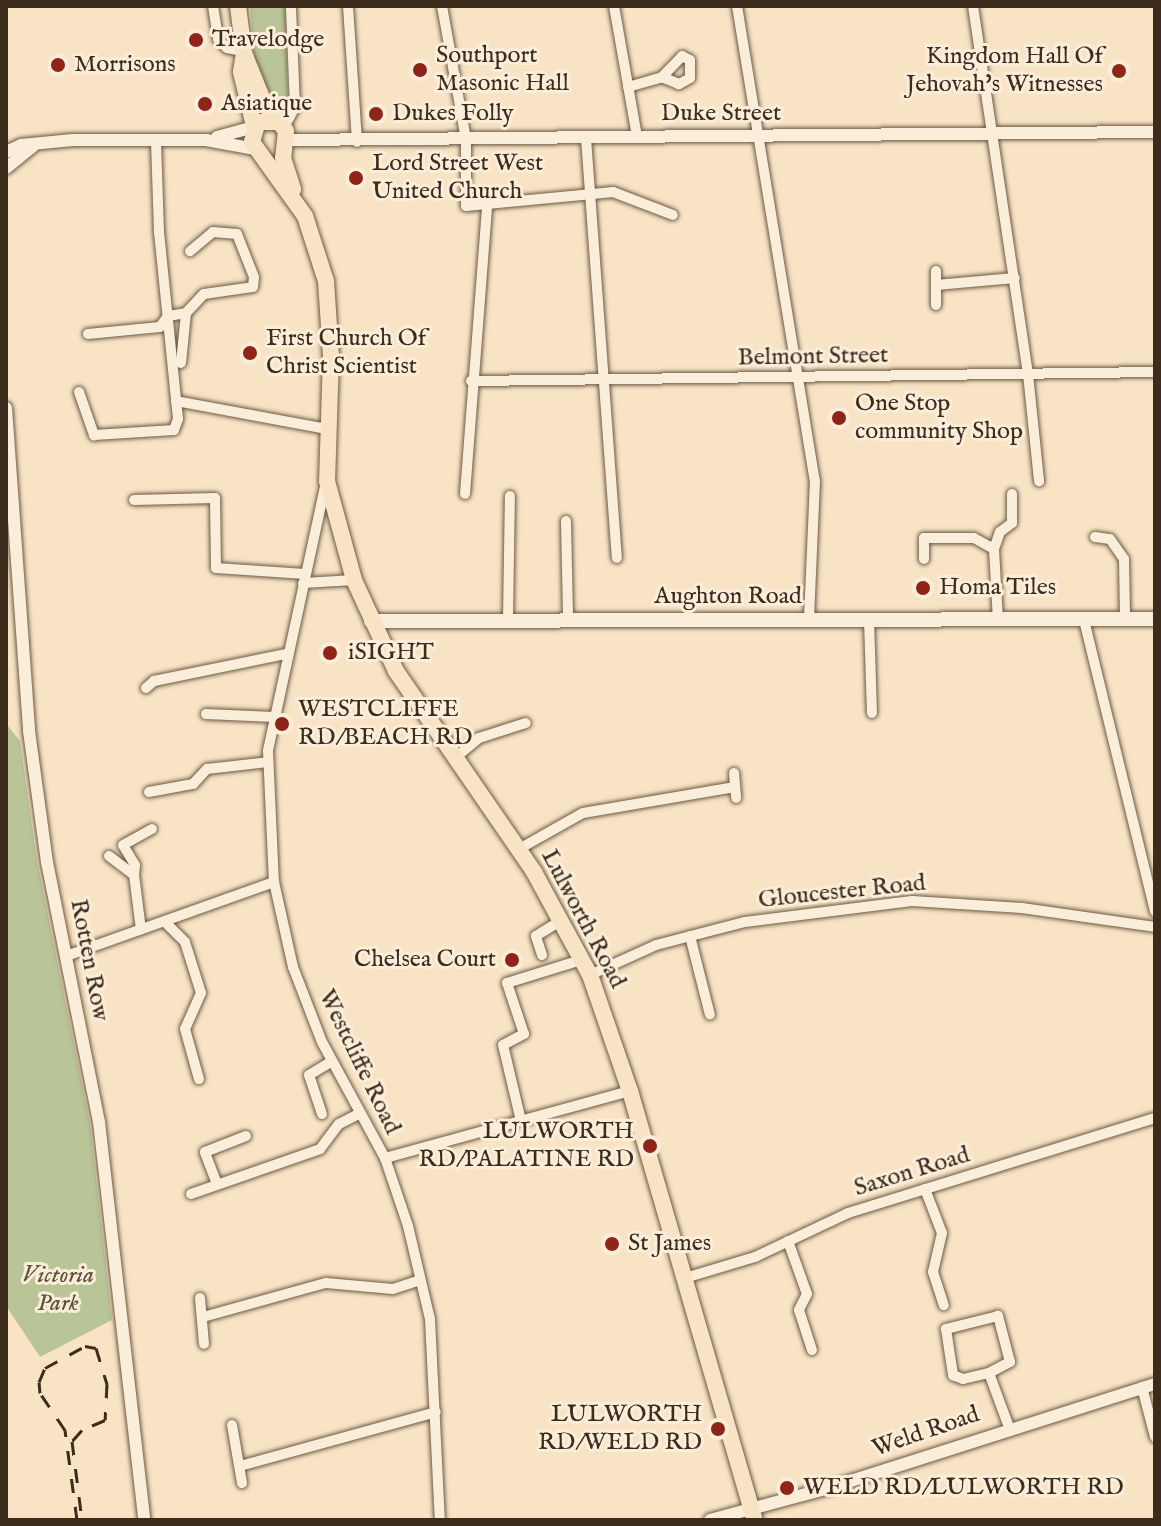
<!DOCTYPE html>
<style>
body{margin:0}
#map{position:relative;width:1161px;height:1526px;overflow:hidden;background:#f8e4c4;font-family:"IM FELL English",serif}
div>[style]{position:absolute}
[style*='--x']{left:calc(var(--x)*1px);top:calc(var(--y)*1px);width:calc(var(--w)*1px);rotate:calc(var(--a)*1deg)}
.green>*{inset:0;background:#b9c597}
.roads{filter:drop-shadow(0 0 2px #6c5945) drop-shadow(0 0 2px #6c5945)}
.minor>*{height:10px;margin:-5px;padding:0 5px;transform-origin:5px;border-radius:5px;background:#faedd9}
.tertiary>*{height:12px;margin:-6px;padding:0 6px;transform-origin:6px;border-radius:6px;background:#faedd9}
.secondary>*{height:14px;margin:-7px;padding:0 7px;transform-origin:7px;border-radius:7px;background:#faedd9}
.trunk>*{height:16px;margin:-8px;padding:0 8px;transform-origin:8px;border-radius:8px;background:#f8e4c4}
.rail>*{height:3px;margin-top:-1.5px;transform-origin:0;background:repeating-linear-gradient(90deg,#3d2b1b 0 14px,transparent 0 28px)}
.dots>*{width:22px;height:22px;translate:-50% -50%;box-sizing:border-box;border:4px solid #faedd9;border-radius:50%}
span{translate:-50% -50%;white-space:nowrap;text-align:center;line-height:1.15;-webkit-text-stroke:6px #faedd9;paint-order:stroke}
.poi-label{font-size:24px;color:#3d2b1b}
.left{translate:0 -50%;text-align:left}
.right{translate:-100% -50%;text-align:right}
.street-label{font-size:24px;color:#3d2b1b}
.park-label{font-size:24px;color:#5c523a;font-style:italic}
.frame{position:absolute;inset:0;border:8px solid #3d2b1b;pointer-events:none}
</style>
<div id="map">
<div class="green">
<div style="clip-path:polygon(250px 6px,285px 6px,288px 99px,281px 115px,255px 64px)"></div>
<div style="clip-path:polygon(6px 707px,8px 726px,20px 741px,37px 861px,90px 1124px,112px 1320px,40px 1357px,6px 1306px)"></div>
</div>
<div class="roads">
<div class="minor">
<div style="--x:213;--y:6;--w:33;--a:81"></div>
<div style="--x:218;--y:39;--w:13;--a:45"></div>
<div style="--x:227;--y:48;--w:17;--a:10"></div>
<div style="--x:348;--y:6;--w:136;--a:86.2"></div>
<div style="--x:442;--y:6;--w:135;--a:79.8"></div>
<div style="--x:466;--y:139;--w:67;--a:90"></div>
<div style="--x:466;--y:206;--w:148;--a:-5.4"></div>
<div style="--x:613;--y:192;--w:64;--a:21"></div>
<div style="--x:614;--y:6;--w:132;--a:80"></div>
<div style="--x:737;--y:6;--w:481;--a:80.7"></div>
<div style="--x:815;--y:481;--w:138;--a:92.5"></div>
<div style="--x:973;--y:6;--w:372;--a:81.5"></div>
<div style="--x:1028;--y:374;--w:108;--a:84.1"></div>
<div style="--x:628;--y:87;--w:35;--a:-16"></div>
<div style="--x:662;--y:77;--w:29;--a:-46"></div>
<div style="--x:682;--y:56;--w:9;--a:27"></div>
<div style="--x:690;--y:60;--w:18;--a:90"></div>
<div style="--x:690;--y:78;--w:13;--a:151"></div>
<div style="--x:679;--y:84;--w:18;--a:-158"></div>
<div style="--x:284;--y:127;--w:23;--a:-61"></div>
<div style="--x:295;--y:107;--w:101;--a:-92.3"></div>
<div style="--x:586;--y:138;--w:421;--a:85.8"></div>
<div style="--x:936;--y:271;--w:34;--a:90"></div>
<div style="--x:936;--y:285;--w:79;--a:-5.1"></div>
<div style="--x:88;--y:334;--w:72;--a:-5.6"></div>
<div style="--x:160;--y:327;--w:14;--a:-54"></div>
<div style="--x:168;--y:316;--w:18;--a:-9"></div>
<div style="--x:186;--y:313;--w:26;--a:-47"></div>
<div style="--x:204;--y:294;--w:49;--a:-8.1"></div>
<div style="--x:253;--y:287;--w:10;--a:-84"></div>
<div style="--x:254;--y:277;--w:46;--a:-111.6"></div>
<div style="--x:237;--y:234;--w:24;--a:-175"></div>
<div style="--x:213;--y:232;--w:30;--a:140"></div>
<div style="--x:181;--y:363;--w:50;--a:-84.3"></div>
<div style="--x:471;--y:381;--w:684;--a:-0.75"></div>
<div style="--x:79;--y:392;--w:46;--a:70.8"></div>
<div style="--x:94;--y:435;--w:80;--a:-3.6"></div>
<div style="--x:174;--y:430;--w:12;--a:-70"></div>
<div style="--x:178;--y:419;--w:188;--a:-95.8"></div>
<div style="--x:159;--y:232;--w:91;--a:-91.9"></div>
<div style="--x:176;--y:401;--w:154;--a:10.5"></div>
<div style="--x:326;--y:482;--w:275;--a:102.2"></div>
<div style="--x:268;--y:751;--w:131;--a:87.4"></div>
<div style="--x:274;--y:882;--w:87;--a:77.4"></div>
<div style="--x:293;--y:967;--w:80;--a:68.9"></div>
<div style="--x:322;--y:1042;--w:132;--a:61.5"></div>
<div style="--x:385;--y:1158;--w:72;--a:71.3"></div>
<div style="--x:408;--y:1226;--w:96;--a:76.7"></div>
<div style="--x:430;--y:1319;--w:201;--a:87.2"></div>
<div style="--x:465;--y:494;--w:288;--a:-85.6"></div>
<div style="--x:134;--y:500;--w:81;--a:-1.4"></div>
<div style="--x:215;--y:498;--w:70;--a:89.2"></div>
<div style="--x:216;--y:568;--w:89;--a:3.9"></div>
<div style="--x:566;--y:521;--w:97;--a:88.8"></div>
<div style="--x:1095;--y:537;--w:15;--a:8"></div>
<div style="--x:1110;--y:539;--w:24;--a:55"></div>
<div style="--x:1124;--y:559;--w:59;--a:89"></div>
<div style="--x:994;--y:549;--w:18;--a:-71"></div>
<div style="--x:1000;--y:532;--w:15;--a:-37"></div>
<div style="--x:1012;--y:523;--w:29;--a:-90"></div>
<div style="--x:924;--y:559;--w:21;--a:-90"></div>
<div style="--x:924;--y:538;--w:50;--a:0"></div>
<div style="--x:974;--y:538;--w:23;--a:29"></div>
<div style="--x:994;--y:549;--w:72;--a:86.8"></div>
<div style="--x:303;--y:583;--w:51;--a:-3.4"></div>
<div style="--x:508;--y:618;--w:122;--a:-89.1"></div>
<div style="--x:869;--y:619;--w:94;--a:88.2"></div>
<div style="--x:1084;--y:620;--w:300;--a:76.3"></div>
<div style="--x:146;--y:688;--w:11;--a:-41"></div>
<div style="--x:154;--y:681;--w:135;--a:-11.6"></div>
<div style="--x:206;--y:714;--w:68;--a:2.5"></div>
<div style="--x:455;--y:758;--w:31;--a:-40"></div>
<div style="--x:479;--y:738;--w:49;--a:-17.7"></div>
<div style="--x:734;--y:773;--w:25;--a:85"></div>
<div style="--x:149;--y:792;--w:45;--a:-10.3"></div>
<div style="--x:193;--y:784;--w:21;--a:-47"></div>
<div style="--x:207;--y:769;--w:61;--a:-6.5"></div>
<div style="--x:519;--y:849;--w:73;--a:-29.4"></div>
<div style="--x:583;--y:813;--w:154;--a:-9.7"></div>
<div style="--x:109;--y:856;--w:31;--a:37"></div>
<div style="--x:134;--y:875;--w:55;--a:82.7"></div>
<div style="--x:134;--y:875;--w:10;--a:-84"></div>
<div style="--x:135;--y:865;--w:23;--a:-121"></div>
<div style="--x:123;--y:845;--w:33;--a:-29"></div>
<div style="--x:165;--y:922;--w:28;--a:45"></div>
<div style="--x:185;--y:942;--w:53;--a:72.6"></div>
<div style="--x:201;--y:993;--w:39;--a:114"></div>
<div style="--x:185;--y:1029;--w:52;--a:74.4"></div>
<div style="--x:690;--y:936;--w:81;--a:75.8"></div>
<div style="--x:542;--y:955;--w:20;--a:-108"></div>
<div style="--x:536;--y:936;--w:28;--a:-32"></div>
<div style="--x:66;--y:956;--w:221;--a:-19.6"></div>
<div style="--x:590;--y:975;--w:72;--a:-24.4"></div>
<div style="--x:656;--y:945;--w:92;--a:-14.5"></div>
<div style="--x:745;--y:922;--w:168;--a:-7.2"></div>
<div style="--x:912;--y:901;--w:110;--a:3.6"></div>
<div style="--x:1022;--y:908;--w:134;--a:8.1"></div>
<div style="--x:322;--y:1114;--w:41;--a:-108.4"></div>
<div style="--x:309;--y:1075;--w:27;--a:-31"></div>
<div style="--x:521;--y:1121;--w:78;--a:-103.3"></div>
<div style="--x:503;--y:1045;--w:24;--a:-28"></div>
<div style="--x:524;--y:1034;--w:54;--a:-108.4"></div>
<div style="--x:507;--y:983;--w:77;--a:-17.3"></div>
<div style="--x:385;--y:1158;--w:254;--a:-15.3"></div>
<div style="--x:217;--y:1184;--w:34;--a:-111"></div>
<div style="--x:205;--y:1152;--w:44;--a:-21.3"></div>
<div style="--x:925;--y:1189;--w:47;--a:68.9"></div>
<div style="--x:942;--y:1233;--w:40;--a:103"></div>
<div style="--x:933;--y:1272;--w:35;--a:72"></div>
<div style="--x:191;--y:1194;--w:137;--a:-19.2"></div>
<div style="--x:320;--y:1149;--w:31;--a:-53"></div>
<div style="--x:339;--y:1124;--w:22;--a:-27"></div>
<div style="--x:788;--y:1241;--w:56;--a:70.3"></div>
<div style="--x:807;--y:1294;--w:18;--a:117"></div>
<div style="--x:799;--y:1310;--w:42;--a:72"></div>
<div style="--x:685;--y:1278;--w:73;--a:-16.7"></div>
<div style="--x:755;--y:1257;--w:103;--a:-25.3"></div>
<div style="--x:848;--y:1213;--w:321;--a:-17.2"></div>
<div style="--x:200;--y:1298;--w:46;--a:85"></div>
<div style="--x:203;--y:1317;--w:128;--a:-15.5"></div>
<div style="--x:326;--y:1283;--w:67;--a:5.1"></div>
<div style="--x:393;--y:1289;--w:28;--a:-18"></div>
<div style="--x:989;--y:1373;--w:24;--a:-28"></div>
<div style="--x:1010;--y:1362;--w:48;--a:-104.6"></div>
<div style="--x:998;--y:1316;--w:54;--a:166"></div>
<div style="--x:946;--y:1329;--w:47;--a:81.3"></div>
<div style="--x:953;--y:1375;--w:11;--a:22"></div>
<div style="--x:963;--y:1379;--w:27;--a:-13"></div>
<div style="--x:989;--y:1373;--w:58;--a:69.7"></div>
<div style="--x:1142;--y:1387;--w:52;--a:75.4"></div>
<div style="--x:232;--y:1425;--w:59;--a:80.2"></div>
<div style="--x:240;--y:1466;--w:203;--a:-15.4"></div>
</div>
<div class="tertiary">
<div style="--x:217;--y:137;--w:38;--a:-15"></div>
<div style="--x:287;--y:140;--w:868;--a:-0.53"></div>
<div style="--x:6;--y:152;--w:17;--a:-25"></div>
<div style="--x:21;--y:145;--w:52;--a:-5.5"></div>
<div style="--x:73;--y:140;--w:133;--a:0"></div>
<div style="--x:206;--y:140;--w:50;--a:10.4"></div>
<div style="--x:6;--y:168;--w:35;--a:-39"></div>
<div style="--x:6;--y:408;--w:324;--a:85.9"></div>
<div style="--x:29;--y:731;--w:132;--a:82.2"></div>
<div style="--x:47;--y:862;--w:265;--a:78.7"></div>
<div style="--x:99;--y:1122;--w:401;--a:83.5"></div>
<div style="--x:710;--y:1520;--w:126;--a:-15.1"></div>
<div style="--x:832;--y:1487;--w:339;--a:-17.7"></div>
</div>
<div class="secondary">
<div style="--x:371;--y:621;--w:784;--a:-0.15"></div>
</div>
<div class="trunk">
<div style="--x:238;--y:6;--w:47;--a:82.7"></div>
<div style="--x:244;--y:53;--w:19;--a:99"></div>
<div style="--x:241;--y:72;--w:56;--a:76.5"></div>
<div style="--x:244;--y:53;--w:56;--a:68"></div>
<div style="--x:265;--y:105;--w:33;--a:51"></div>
<div style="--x:286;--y:131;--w:27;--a:96"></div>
<div style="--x:283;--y:158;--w:33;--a:72"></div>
<div style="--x:279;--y:122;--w:21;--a:180"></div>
<div style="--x:258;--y:122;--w:21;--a:107"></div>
<div style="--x:252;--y:142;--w:91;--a:54.4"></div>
<div style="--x:305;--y:216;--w:68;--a:72.1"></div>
<div style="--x:326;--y:281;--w:75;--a:86.2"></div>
<div style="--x:331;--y:356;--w:125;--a:91.8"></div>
<div style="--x:327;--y:481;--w:103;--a:74.7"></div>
<div style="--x:354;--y:580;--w:100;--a:65.2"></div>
<div style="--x:396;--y:671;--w:244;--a:55.5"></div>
<div style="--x:534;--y:872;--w:117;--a:61.5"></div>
<div style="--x:590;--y:975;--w:123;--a:71"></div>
<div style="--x:630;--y:1091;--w:447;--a:73.8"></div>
</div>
</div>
<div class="rail">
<div style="--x:77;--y:1520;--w:91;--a:-97.6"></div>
<div style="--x:65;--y:1430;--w:45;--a:-124"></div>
<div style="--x:40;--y:1393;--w:11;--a:-95"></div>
<div style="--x:39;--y:1382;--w:15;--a:-67"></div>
<div style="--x:45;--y:1368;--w:46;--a:-28.8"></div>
<div style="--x:85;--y:1346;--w:11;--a:10"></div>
<div style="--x:96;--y:1348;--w:38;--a:73"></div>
<div style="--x:107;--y:1384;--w:36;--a:93"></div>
<div style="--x:105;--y:1420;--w:25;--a:157"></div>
<div style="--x:82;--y:1430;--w:15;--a:132"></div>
<div style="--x:72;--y:1441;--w:80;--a:82.8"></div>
</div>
<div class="dots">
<div style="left:196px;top:40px;background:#8f2418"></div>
<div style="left:58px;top:65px;background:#8f2418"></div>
<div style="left:420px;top:70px;background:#8f2418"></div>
<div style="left:1119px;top:71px;background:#8f2418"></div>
<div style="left:205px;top:104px;background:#8f2418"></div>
<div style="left:376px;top:114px;background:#8f2418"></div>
<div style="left:356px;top:178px;background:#8f2418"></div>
<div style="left:250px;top:353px;background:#8f2418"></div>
<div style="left:839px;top:418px;background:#8f2418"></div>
<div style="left:923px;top:588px;background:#8f2418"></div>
<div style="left:330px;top:653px;background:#8f2418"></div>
<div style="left:282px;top:724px;background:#8f2418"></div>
<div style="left:512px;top:960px;background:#8f2418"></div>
<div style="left:650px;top:1146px;background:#8f2418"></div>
<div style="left:612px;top:1244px;background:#8f2418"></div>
<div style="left:718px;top:1429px;background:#8f2418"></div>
<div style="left:787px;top:1488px;background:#8f2418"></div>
</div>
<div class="poi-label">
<span class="left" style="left:212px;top:40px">Travelodge</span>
<span class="left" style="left:436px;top:70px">Southport<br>Masonic Hall</span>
<span class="right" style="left:1103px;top:71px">Kingdom Hall Of<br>Jehovah's Witnesses</span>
<span class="left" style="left:74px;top:65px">Morrisons</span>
<span class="left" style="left:221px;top:104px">Asiatique</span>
<span class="left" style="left:392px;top:114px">Dukes Folly</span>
<span class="left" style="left:372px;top:178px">Lord Street West<br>United Church</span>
<span class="left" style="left:266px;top:353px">First Church Of<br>Christ Scientist</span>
<span class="left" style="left:855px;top:418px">One Stop<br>community Shop</span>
<span class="left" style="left:939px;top:588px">Homa Tiles</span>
<span class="left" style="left:348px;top:653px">iSIGHT</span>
<span class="left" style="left:298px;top:724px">WESTCLIFFE<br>RD/BEACH RD</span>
<span class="right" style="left:496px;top:960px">Chelsea Court</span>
<span class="right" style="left:634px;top:1146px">LULWORTH<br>RD/PALATINE RD</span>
<span class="left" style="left:628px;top:1244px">St James</span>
<span class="right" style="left:702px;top:1429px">LULWORTH<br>RD/WELD RD</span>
<span class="left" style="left:803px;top:1488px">WELD RD/LULWORTH RD</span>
</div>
<div class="street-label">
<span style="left:721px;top:114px">Duke Street</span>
<span style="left:813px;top:357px;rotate:-1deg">Belmont Street</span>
<span style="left:728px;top:597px">Aughton Road</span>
<span style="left:842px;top:892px;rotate:-6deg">Gloucester Road</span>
<span style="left:583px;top:919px;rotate:62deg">Lulworth Road</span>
<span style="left:89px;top:960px;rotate:79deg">Rotten Row</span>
<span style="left:359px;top:1062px;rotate:64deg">Westcliffe Road</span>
<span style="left:912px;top:1172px;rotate:-17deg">Saxon Road</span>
<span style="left:926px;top:1432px;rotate:-19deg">Weld Road</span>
</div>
<div class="park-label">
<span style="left:58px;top:1290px">Victoria<br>Park</span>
</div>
<div class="frame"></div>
</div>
